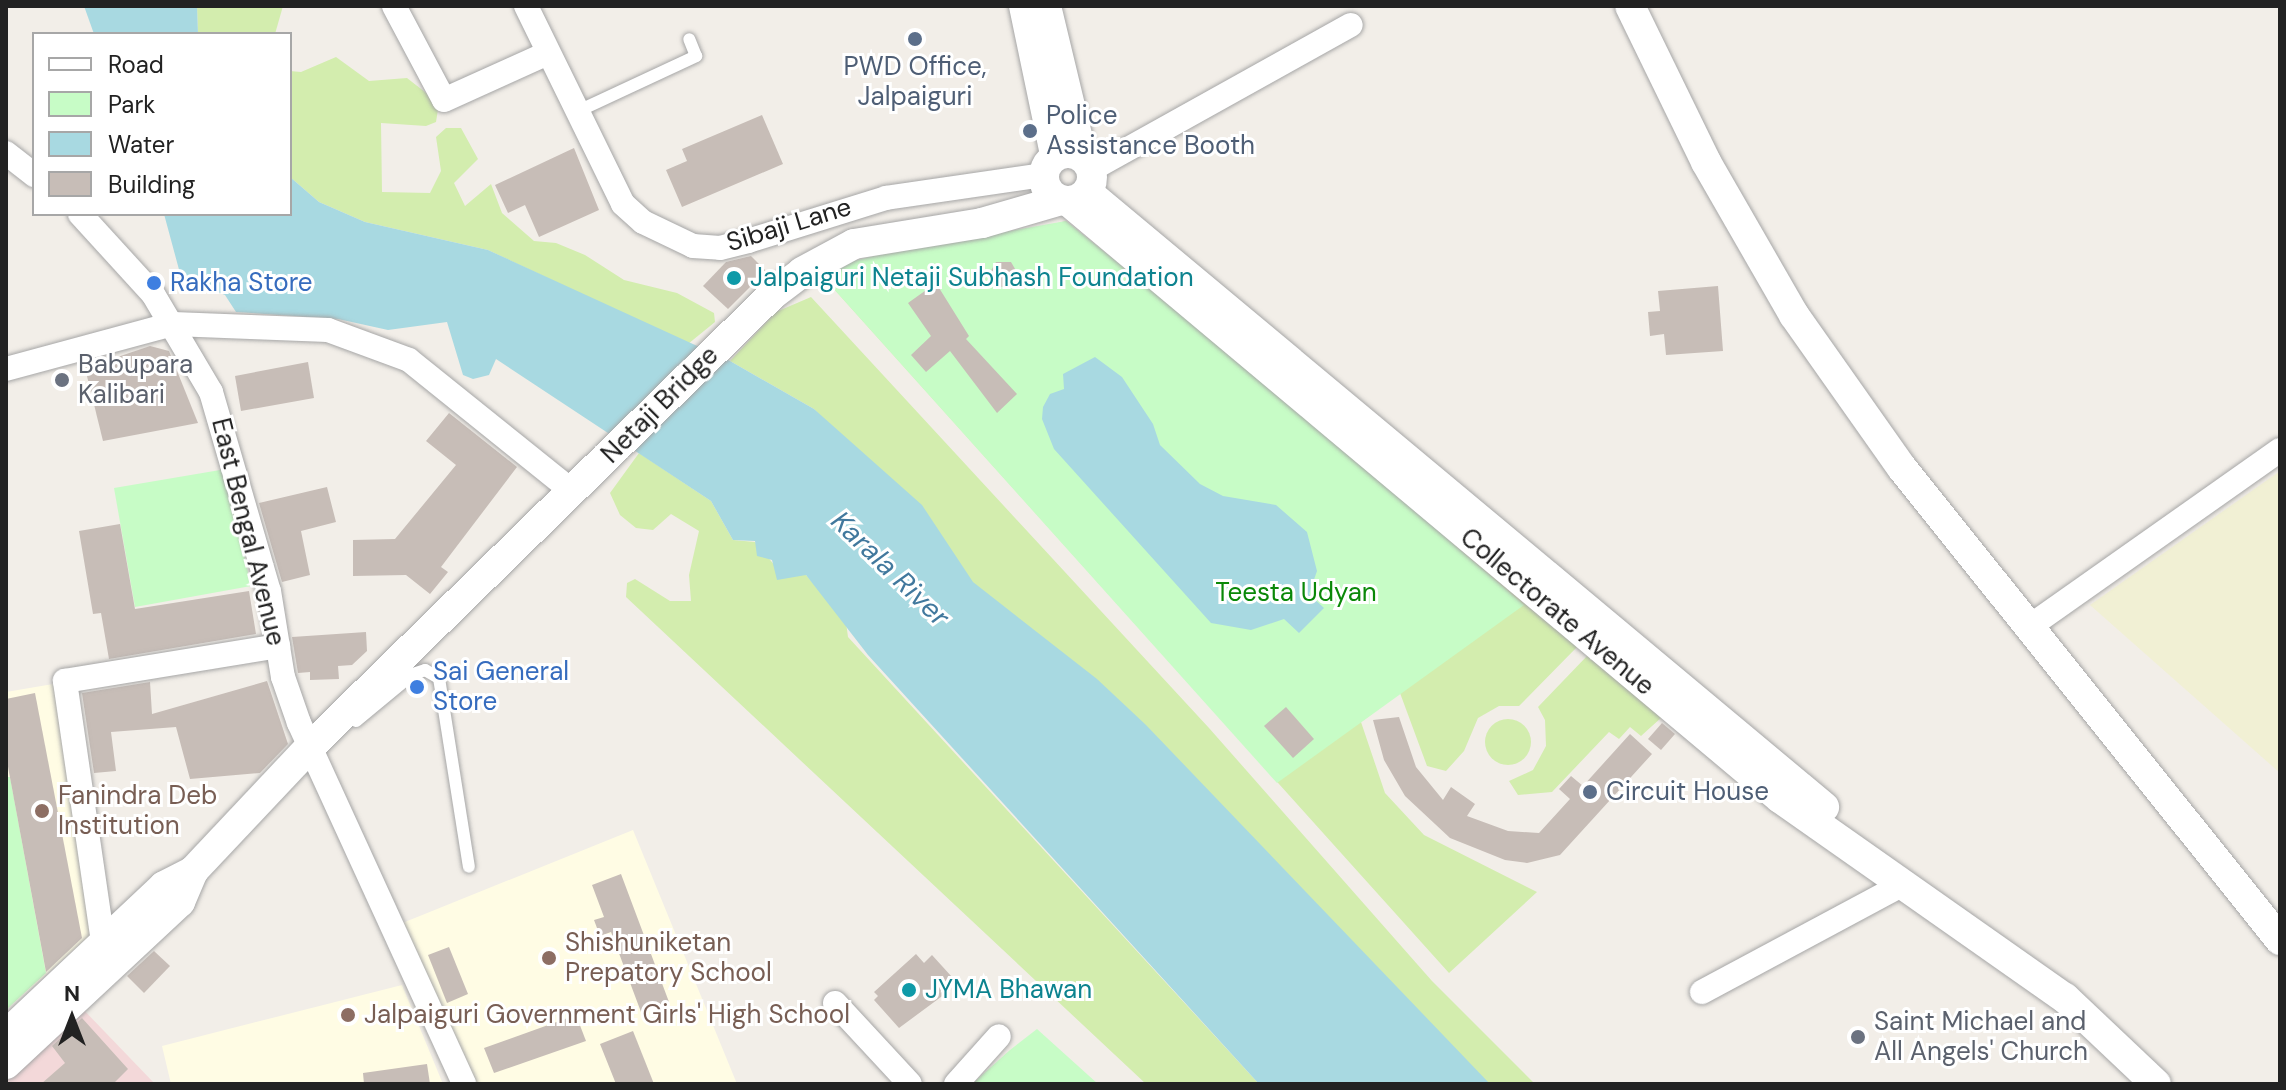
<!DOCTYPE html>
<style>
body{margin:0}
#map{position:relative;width:2286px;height:1090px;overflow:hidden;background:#f2eee8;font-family:"DM Sans",sans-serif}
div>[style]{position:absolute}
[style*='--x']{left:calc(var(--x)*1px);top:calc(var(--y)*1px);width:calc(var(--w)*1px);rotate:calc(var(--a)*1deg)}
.commercial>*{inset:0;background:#f3d8d9}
.education>*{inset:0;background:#fffce4}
.farmland>*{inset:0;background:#f1f0d4}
.grass>*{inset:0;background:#d3edae}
.round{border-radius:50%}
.park>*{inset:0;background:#c7fcc6}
.water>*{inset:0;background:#a8d9e1}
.building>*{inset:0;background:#c7bdb7}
.roads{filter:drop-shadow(0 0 2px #a6a6a6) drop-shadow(0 0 2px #a6a6a6)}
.service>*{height:12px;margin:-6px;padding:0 6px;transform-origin:6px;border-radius:6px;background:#fff}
.minor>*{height:24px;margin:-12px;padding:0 12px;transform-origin:12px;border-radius:12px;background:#fff}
.tertiary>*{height:30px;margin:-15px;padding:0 15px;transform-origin:15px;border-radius:15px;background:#fff}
.tertiary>.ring{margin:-15px;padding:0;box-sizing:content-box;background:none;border:30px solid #fff;border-radius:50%}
.dots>*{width:22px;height:22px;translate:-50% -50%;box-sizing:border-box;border:4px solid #fff;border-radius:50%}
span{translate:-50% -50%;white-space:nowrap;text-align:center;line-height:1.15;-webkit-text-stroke:6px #fff;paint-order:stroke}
.service-label{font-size:26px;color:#4e5e75}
.left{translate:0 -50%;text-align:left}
.street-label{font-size:26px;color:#222}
.culture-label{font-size:26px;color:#0d838f}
.shop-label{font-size:26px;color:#366cbe}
.worship-label{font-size:26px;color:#5b616d}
.park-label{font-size:26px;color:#0a8808}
.education-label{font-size:26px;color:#785e54}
.water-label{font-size:28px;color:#41789d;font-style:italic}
.frame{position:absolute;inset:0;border:8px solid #222;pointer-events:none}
.legend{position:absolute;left:32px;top:32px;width:260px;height:184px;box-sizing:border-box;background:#fff;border:2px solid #a7a7a7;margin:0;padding:10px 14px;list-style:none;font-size:24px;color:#222}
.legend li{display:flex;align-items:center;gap:16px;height:40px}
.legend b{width:40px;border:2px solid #a7a7a7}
.north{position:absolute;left:32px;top:978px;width:80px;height:80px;-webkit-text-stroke:6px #fff;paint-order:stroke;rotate:0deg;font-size:22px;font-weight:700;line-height:32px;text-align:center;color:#222}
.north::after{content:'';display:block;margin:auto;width:28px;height:36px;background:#222;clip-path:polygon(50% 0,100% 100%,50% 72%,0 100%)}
</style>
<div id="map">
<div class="commercial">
<div style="clip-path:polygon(79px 1005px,155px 1084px,6px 1084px,6px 1078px)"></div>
</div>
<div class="education">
<div style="clip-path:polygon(59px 683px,95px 931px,6px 1010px,6px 692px)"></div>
<div style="clip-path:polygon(633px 830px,737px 1084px,469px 1084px,400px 924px)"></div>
<div style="clip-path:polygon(402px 985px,443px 1084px,171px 1084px,162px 1046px)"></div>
</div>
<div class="farmland">
<div style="clip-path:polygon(2280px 471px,2280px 773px,2090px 605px)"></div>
</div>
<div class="grass">
<div style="clip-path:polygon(197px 6px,283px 6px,275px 34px,198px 34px)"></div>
<div style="clip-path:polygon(336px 57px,369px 81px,407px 78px,439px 103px,436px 122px,426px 126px,381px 123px,382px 192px,430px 193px,441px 171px,436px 137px,446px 128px,461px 128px,478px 159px,454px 183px,465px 206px,491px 184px,502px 213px,534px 241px,556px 243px,585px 255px,624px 280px,677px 293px,714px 313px,715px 322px,688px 344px,488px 250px,365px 222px,319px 202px,290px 177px,290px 71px,301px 72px)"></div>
<div style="clip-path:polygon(1066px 221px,1577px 647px,1519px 706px,1499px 706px,1478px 718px,1464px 751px,1446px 771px,1427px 766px,1400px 693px,1361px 722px,1385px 793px,1424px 835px,1537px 892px,1449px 973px,824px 278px)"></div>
<div style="clip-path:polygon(811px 297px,1209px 728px,1432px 981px,1535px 1084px,1457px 1084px,1032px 649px,814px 409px,730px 361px,776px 312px)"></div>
<div style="clip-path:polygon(639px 453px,711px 501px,733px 540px,755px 542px,776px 567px,806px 575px,846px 622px,848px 637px,1259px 1084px,1146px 1084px,626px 597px,627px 583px,635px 579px,670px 601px,691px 601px,689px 575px,699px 531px,671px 514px,653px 530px,636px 528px,620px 515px,610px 493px)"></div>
<div style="clip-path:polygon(1587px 656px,1662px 717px,1641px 736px,1630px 727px,1619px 739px,1609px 732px,1552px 792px,1518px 795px,1509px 781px,1533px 770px,1546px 746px,1545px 720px,1538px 707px)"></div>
<div class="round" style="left:1485px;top:719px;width:46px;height:46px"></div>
</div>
<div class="park">
<div style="clip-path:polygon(1066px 221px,1248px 367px,1524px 605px,1277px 783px,824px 278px,854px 261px,885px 253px)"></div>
<div style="clip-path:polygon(226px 469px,251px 586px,135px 607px,114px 488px)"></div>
<div style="clip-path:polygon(6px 777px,10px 777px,46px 973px,6px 1010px)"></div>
<div style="clip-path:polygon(1037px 1029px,1098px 1084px,972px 1084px,1010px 1050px)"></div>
</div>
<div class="water">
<div style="clip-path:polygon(84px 6px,197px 6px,198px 34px,94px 34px)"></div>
<div style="clip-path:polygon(290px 177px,319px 202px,365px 222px,488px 250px,730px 361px,814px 409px,922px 505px,973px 582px,1097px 679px,1146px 725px,1490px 1084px,1259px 1084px,868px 655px,806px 575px,777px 580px,772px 560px,757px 556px,755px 541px,733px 540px,711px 501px,496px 359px,489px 375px,473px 379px,463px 375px,447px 322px,388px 330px,338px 319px,236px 312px,225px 295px,181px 277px,164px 214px,290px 214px)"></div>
<div style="clip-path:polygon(1095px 357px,1122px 377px,1153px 424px,1160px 445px,1200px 484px,1223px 496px,1276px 505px,1307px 532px,1317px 571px,1309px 594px,1324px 608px,1299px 633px,1284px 619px,1251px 630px,1211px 623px,1054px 449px,1042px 419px,1043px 407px,1050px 394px,1064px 389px,1063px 374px)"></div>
</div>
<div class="building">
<div style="clip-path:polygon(762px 115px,783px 164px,682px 207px,666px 170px,687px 161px,682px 149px)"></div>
<div style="clip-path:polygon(574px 148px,599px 210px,539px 237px,525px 205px,508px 213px,495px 185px)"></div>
<div style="clip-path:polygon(751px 256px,766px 271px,728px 309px,703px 286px,726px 262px)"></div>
<div style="clip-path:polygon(996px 262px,1011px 262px,1018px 274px,1011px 287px,996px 287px,989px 274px)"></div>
<div style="clip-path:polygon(936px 283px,969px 336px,966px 339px,1017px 394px,997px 413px,950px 351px,926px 372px,911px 355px,931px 336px,908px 303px)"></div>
<div style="clip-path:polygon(1718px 286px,1723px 351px,1666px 355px,1664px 334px,1650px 336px,1648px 312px,1660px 311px,1658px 291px)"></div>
<div style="clip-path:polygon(150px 346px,169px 351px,198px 423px,103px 441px,85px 368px)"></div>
<div style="clip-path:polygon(308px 362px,314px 398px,241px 411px,235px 376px)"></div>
<div style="clip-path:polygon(449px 413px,517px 467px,441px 567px,448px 572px,430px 594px,406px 575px,353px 576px,353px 540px,395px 539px,456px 465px,426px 441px)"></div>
<div style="clip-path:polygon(327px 487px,336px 522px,301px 531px,310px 575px,282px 582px,259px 503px)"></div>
<div style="clip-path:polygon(120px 524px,135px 609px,249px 591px,256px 634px,109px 659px,101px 613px,93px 614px,79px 531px)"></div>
<div style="clip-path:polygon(366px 632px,367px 651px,352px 665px,338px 666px,339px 679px,310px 680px,310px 672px,298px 673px,292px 637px)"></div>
<div style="clip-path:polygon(267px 681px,288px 744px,260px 773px,190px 779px,176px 727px,111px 732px,116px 771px,94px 773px,82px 693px,150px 682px,152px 714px)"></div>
<div style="clip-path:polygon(35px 693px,82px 938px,46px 972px,6px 756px,6px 699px)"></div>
<div style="clip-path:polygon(1286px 707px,1314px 739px,1293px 758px,1264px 726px)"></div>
<div style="clip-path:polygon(1399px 717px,1416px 767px,1443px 800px,1451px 787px,1475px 804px,1467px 816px,1508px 831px,1539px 833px,1570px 799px,1559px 789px,1571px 776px,1583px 786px,1630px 734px,1652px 754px,1560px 855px,1527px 863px,1505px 860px,1450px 838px,1405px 796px,1384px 760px,1373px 720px)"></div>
<div style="clip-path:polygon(1662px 723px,1675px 734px,1661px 750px,1648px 739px)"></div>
<div style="clip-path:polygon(621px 874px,669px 1002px,641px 1012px,611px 932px,600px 936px,594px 920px,604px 917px,592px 885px)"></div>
<div style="clip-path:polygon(449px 947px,468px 994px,447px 1003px,428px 955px)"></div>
<div style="clip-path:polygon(154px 951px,170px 966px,144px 993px,127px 976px)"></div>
<div style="clip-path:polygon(916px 954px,924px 963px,932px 955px,952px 977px,940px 988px,945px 994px,899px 1028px,874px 1000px,878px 996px,874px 992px)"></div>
<div style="clip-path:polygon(576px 1015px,586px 1041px,494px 1073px,484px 1048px)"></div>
<div style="clip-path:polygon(82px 1018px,128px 1069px,113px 1084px,41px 1084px,65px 1063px,52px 1046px)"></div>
<div style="clip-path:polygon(633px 1031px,654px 1084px,616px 1084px,600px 1044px)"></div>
<div style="clip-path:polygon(427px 1064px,430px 1084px,364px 1084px,363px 1073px)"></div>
</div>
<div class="roads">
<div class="service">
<div style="--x:574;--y:113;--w:135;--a:-25"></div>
<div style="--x:696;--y:56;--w:18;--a:-112"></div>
<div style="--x:356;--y:721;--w:74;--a:-39.5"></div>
<div style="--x:413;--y:674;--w:13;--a:-18"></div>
<div style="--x:425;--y:670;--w:16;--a:30"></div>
<div style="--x:439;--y:678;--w:191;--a:81"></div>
</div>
<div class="minor">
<div style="--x:394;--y:6;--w:106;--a:62"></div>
<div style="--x:444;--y:100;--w:112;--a:-24.3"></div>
<div style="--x:526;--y:6;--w:220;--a:63.9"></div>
<div style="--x:623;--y:204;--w:27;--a:42"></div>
<div style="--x:643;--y:222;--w:55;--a:25.6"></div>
<div style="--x:693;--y:246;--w:27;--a:4"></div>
<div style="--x:720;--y:248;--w:29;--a:-14"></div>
<div style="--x:748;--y:241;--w:145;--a:-17.3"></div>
<div style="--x:886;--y:198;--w:160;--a:-8.3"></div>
<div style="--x:6;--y:153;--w:36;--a:38"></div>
<div style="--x:1092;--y:169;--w:296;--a:-29.1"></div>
<div style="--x:80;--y:214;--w:108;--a:47.6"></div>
<div style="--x:153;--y:294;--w:114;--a:59.4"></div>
<div style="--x:211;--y:392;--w:207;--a:73.8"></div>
<div style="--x:269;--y:591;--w:87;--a:80.8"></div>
<div style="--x:283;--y:677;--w:49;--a:70.8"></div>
<div style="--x:299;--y:723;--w:397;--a:65.4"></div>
<div style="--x:6;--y:369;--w:173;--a:-15.1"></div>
<div style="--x:173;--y:324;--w:155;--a:2.2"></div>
<div style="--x:328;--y:330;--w:86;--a:20.3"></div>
<div style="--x:409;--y:360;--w:196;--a:38.8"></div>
<div style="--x:2029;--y:627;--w:307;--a:-35.2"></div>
<div style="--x:103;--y:942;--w:264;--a:-98.3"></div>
<div style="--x:65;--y:681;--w:216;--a:-9.3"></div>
<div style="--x:1702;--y:992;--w:225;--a:-28.2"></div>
<div style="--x:835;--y:1003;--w:110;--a:47.2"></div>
<div style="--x:956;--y:1084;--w:64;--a:-48.1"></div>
</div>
<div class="tertiary">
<div style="--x:1024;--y:6;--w:152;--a:78.2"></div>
<div style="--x:1046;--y:6;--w:154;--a:76.5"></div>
<div style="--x:1630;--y:6;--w:174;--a:64"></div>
<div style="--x:1706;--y:162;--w:177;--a:60.1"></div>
<div style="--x:1794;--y:315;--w:187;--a:54.8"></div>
<div style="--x:1902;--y:468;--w:605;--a:51.31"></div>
<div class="ring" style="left:1044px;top:153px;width:18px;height:18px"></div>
<div style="--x:1087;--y:192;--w:960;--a:39.84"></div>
<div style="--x:1068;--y:201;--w:929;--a:39.98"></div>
<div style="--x:1780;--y:798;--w:348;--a:35.1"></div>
<div style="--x:2065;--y:998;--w:125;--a:43.4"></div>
<div style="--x:6;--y:1035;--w:217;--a:-43.3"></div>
<div style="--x:164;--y:886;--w:33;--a:-27"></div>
<div style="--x:6;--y:1064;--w:238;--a:-43"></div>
<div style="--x:180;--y:902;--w:34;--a:-67"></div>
<div style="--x:193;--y:871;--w:170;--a:-46.7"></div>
<div style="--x:310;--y:747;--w:646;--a:-44.37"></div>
<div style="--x:772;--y:295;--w:38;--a:-37"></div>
<div style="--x:802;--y:272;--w:59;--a:-28.3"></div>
<div style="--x:854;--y:244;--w:130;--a:-9.3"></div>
<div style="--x:982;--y:223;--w:82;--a:-16.2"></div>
</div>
</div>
<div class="dots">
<div style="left:915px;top:39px;background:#5c6f8a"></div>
<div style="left:1030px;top:131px;background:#5c6f8a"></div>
<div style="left:734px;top:278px;background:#0f9aa8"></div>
<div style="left:154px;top:283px;background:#3f7fe0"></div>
<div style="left:62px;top:380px;background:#6b7280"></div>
<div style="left:417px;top:687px;background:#3f7fe0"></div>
<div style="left:1590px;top:792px;background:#5c6f8a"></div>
<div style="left:42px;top:811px;background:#8d6e63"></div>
<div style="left:549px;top:958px;background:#8d6e63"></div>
<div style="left:909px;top:990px;background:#0f9aa8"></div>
<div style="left:348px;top:1015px;background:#8d6e63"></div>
<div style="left:1858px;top:1037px;background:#6b7280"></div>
</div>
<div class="service-label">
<span style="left:915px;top:82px">PWD Office,<br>Jalpaiguri</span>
<span class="left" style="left:1046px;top:131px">Police<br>Assistance Booth</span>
<span class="left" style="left:1606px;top:792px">Circuit House</span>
</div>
<div class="street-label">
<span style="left:789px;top:225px;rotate:-17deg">Sibaji Lane</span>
<span style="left:660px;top:405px;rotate:-45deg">Netaji Bridge</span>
<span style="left:248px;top:532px;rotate:76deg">East Bengal Avenue</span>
<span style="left:1557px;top:612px;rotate:40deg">Collectorate Avenue</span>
</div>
<div class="culture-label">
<span class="left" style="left:750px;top:278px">Jalpaiguri Netaji Subhash Foundation</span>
<span class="left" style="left:925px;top:990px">JYMA Bhawan</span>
</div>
<div class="shop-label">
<span class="left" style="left:170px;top:283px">Rakha Store</span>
<span class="left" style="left:433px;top:687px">Sai General<br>Store</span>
</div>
<div class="worship-label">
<span class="left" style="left:78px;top:380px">Babupara<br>Kalibari</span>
<span class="left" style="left:1874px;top:1037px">Saint Michael and<br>All Angels' Church</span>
</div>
<div class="park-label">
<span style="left:1296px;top:593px">Teesta Udyan</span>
</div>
<div class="education-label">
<span class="left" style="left:58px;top:811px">Fanindra Deb<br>Institution</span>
<span class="left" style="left:565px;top:958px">Shishuniketan<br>Prepatory School</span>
<span class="left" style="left:364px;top:1015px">Jalpaiguri Government Girls' High School</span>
</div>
<div class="water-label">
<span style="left:890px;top:569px;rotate:44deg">Karala River</span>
</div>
<div class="frame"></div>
<ul class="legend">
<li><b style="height:10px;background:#fff"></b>Road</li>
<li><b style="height:22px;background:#c7fcc6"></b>Park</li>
<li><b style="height:22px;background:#a8d9e1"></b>Water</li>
<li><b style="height:22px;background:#c7bdb7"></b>Building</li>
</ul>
<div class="north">N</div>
</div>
